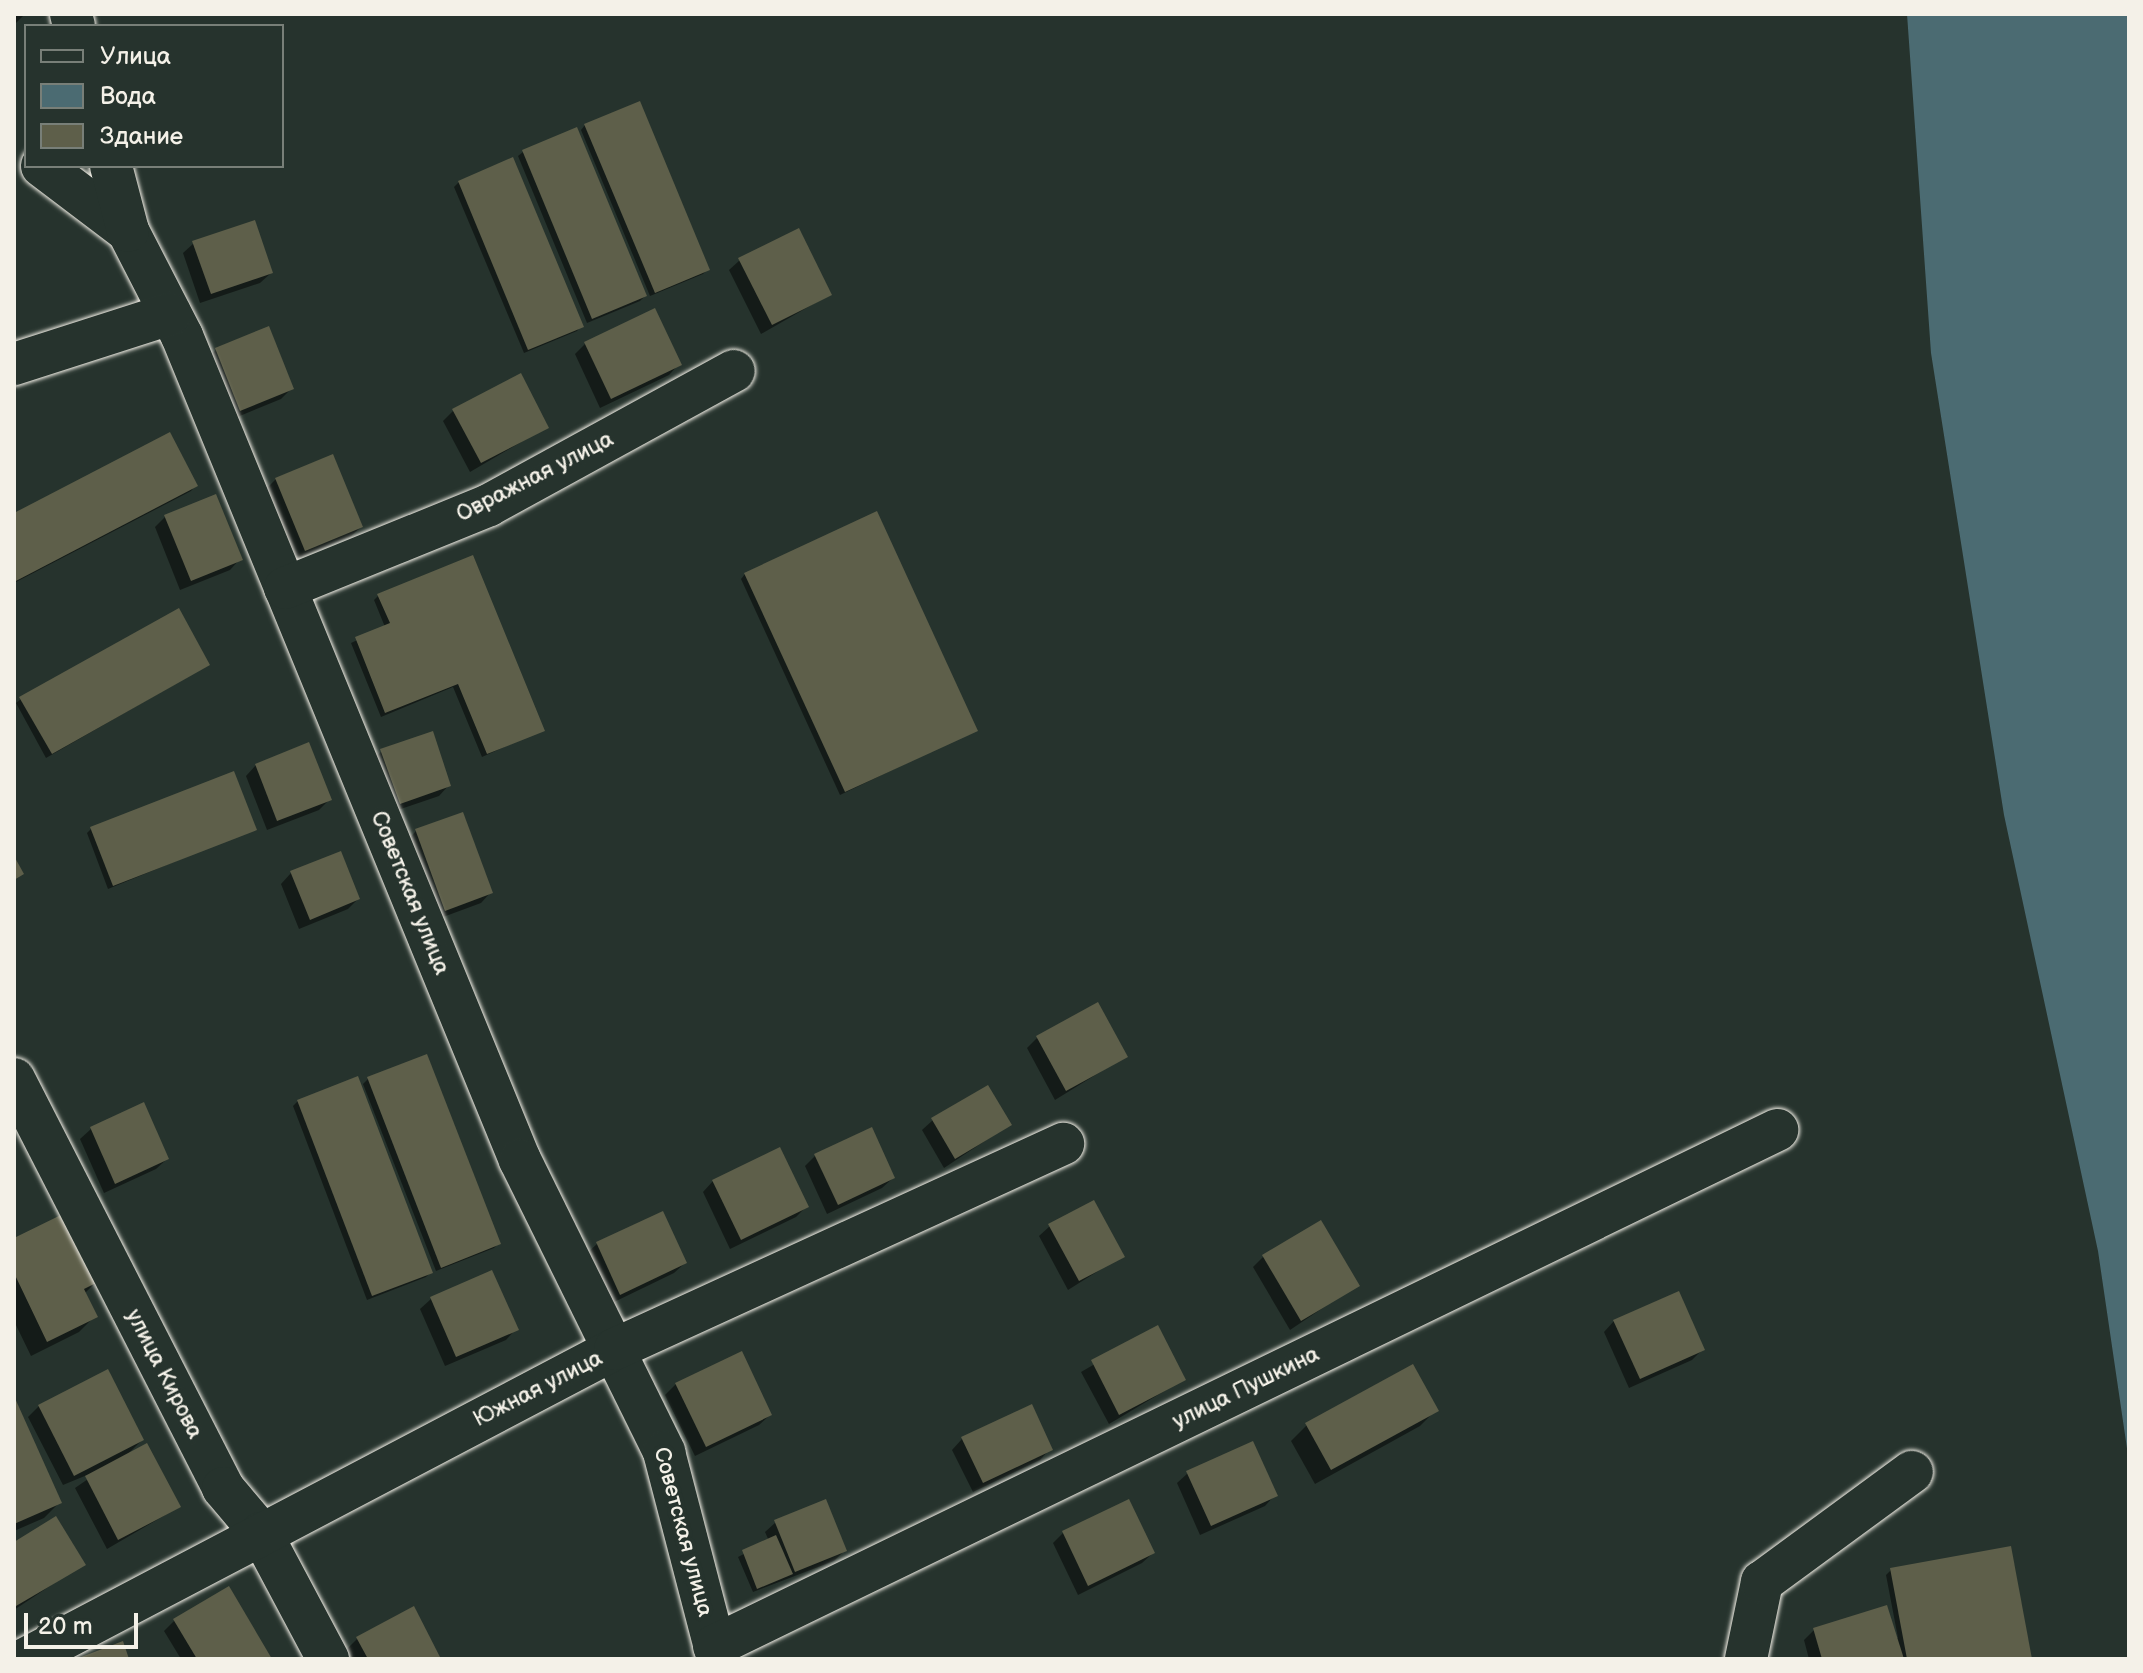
<!DOCTYPE html>
<meta charset="utf-8">
<style>
body{margin:0}
#map{position:relative;width:2143px;height:1673px;overflow:hidden;background:#26332d;font-family:"Balsamiq Sans",sans-serif}
div>[style]{position:absolute}
[style*='--x']{left:calc(var(--x)*1px);top:calc(var(--y)*1px);width:calc(var(--w)*1px);rotate:calc(var(--a)*1deg)}
.water>*{inset:0;background:#4b6b72}
.shadow>*{inset:0;background:#0007}
.building>*{inset:0;background:#5e5f4a}
.roads{filter:drop-shadow(0 0 2px #f4f1e8) drop-shadow(0 0 2px #f4f1e8)}
.minor>*{height:42px;margin:-21px;padding:0 21px;transform-origin:21px;border-radius:21px;background:#26332d}
span{translate:-50% -50%;white-space:nowrap;text-align:center;line-height:1.15;-webkit-text-stroke:8px #26332d;paint-order:stroke}
.street-label{font-size:22px;color:#f4f1e8}
.frame{position:absolute;inset:0;border:16px solid #f4f1e8;pointer-events:none}
.legend{position:absolute;left:24px;top:24px;width:260px;height:144px;box-sizing:border-box;background:#26332d;border:2px solid #787f78;margin:0;padding:10px 14px;list-style:none;font-size:24px;color:#f4f1e8}
.legend li{display:flex;align-items:center;gap:16px;height:40px}
.legend b{width:40px;border:2px solid #787f78}
.scale{position:absolute;left:24px;top:1613px;width:114px;height:36px;box-sizing:border-box;border:4px solid #f4f1e8;border-top:0;padding-left:10px;font-size:24px;line-height:28px;white-space:nowrap;color:#f4f1e8;-webkit-text-stroke:6px #26332d;paint-order:stroke}
</style>
<div id="map">
<div class="water">
<div style="clip-path:polygon(1907px 14px,2129px 14px,2129px 1462px,2098px 1251px,2004px 815px,1931px 353px)"></div>
</div>
<div class="shadow">
<div style="clip-path:polygon(14px 14px,23px 16px,14px 25px)"></div>
<div style="clip-path:polygon(585px 125px,708px 269px,703px 274px,650px 296px,581px 130px)"></div>
<div style="clip-path:polygon(523px 152px,645px 296px,640px 301px,587px 323px,518px 156px)"></div>
<div style="clip-path:polygon(459px 182px,581px 326px,577px 331px,524px 353px,454px 187px)"></div>
<div style="clip-path:polygon(194px 243px,271px 273px,260px 283px,200px 303px,183px 253px)"></div>
<div style="clip-path:polygon(740px 260px,829px 295px,761px 334px,729px 270px)"></div>
<div style="clip-path:polygon(585px 344px,679px 364px,669px 375px,600px 408px,575px 354px)"></div>
<div style="clip-path:polygon(216px 350px,292px 388px,281px 399px,230px 420px,205px 360px)"></div>
<div style="clip-path:polygon(453px 411px,547px 427px,470px 472px,443px 421px)"></div>
<div style="clip-path:polygon(276px 479px,361px 527px,350px 537px,294px 560px,265px 490px)"></div>
<div style="clip-path:polygon(195px 486px,191px 491px,14px 583px,14px 515px)"></div>
<div style="clip-path:polygon(165px 517px,240px 559px,230px 570px,180px 590px,155px 527px)"></div>
<div style="clip-path:polygon(745px 574px,976px 730px,840px 795px,741px 579px)"></div>
<div style="clip-path:polygon(379px 595px,543px 730px,482px 757px,453px 687px,381px 717px,351px 643px,385px 627px,374px 600px)"></div>
<div style="clip-path:polygon(208px 665px,46px 758px,16px 703px,21px 699px)"></div>
<div style="clip-path:polygon(382px 751px,449px 785px,439px 796px,389px 813px,371px 761px)"></div>
<div style="clip-path:polygon(256px 765px,329px 800px,319px 810px,267px 830px,246px 776px)"></div>
<div style="clip-path:polygon(91px 829px,254px 829px,108px 889px,87px 833px)"></div>
<div style="clip-path:polygon(416px 831px,491px 892px,481px 903px,435px 920px,406px 842px)"></div>
<div style="clip-path:polygon(291px 873px,358px 899px,348px 909px,299px 929px,281px 884px)"></div>
<div style="clip-path:polygon(1037px 1038px,1126px 1056px,1055px 1100px,1027px 1048px)"></div>
<div style="clip-path:polygon(368px 1079px,498px 1244px,494px 1248px,436px 1271px,363px 1084px)"></div>
<div style="clip-path:polygon(298px 1101px,431px 1272px,426px 1277px,367px 1300px,293px 1106px)"></div>
<div style="clip-path:polygon(933px 1120px,1009px 1125px,944px 1168px,922px 1130px)"></div>
<div style="clip-path:polygon(91px 1129px,167px 1159px,156px 1169px,104px 1193px,80px 1139px)"></div>
<div style="clip-path:polygon(815px 1156px,893px 1178px,882px 1188px,827px 1214px,805px 1166px)"></div>
<div style="clip-path:polygon(713px 1181px,807px 1206px,796px 1217px,730px 1249px,703px 1192px)"></div>
<div style="clip-path:polygon(662px 1214px,685px 1263px,674px 1273px,610px 1304px,586px 1254px,597px 1244px)"></div>
<div style="clip-path:polygon(1050px 1226px,1122px 1256px,1068px 1290px,1039px 1236px)"></div>
<div style="clip-path:polygon(14px 1240px,97px 1281px,85px 1293px,95px 1316px,79px 1332px,31px 1356px,14px 1321px)"></div>
<div style="clip-path:polygon(1263px 1257px,1357px 1285px,1290px 1330px,1253px 1267px)"></div>
<div style="clip-path:polygon(491px 1272px,516px 1329px,506px 1340px,445px 1366px,420px 1309px,431px 1299px)"></div>
<div style="clip-path:polygon(1614px 1321px,1703px 1349px,1692px 1360px,1629px 1388px,1604px 1332px)"></div>
<div style="clip-path:polygon(1157px 1328px,1183px 1380px,1109px 1424px,1081px 1372px)"></div>
<div style="clip-path:polygon(676px 1384px,770px 1415px,759px 1425px,695px 1456px,665px 1395px)"></div>
<div style="clip-path:polygon(14px 1401px,60px 1502px,44px 1518px,14px 1531px)"></div>
<div style="clip-path:polygon(39px 1406px,142px 1440px,126px 1456px,179px 1507px,107px 1549px,75px 1488px,104px 1468px,63px 1485px,28px 1417px)"></div>
<div style="clip-path:polygon(1436px 1410px,1420px 1426px,1315px 1484px,1291px 1441px,1307px 1425px)"></div>
<div style="clip-path:polygon(962px 1439px,1050px 1449px,1040px 1460px,973px 1492px,952px 1450px)"></div>
<div style="clip-path:polygon(1188px 1473px,1275px 1495px,1265px 1506px,1200px 1535px,1177px 1483px)"></div>
<div style="clip-path:polygon(56px 1519px,83px 1564px,14px 1610px,14px 1544px)"></div>
<div style="clip-path:polygon(776px 1522px,845px 1550px,834px 1561px,753px 1592px,738px 1557px,769px 1541px,765px 1532px)"></div>
<div style="clip-path:polygon(1063px 1533px,1153px 1553px,1142px 1563px,1078px 1595px,1053px 1543px)"></div>
<div style="clip-path:polygon(1891px 1570px,2030px 1659px,1809px 1659px,1804px 1640px,1814px 1630px,1898px 1638px,1886px 1575px)"></div>
<div style="clip-path:polygon(175px 1620px,270px 1659px,181px 1659px,164px 1631px)"></div>
<div style="clip-path:polygon(358px 1638px,439px 1659px,353px 1659px,347px 1649px)"></div>
</div>
<div class="building">
<div style="clip-path:polygon(640px 101px,710px 270px,655px 293px,584px 124px)"></div>
<div style="clip-path:polygon(577px 127px,647px 296px,592px 319px,522px 150px)"></div>
<div style="clip-path:polygon(513px 157px,584px 327px,528px 350px,458px 181px)"></div>
<div style="clip-path:polygon(255px 220px,273px 273px,211px 294px,192px 241px)"></div>
<div style="clip-path:polygon(799px 228px,832px 295px,772px 325px,738px 258px)"></div>
<div style="clip-path:polygon(655px 308px,682px 365px,611px 399px,584px 342px)"></div>
<div style="clip-path:polygon(269px 326px,294px 389px,240px 411px,215px 348px)"></div>
<div style="clip-path:polygon(521px 373px,549px 428px,481px 463px,452px 409px)"></div>
<div style="clip-path:polygon(170px 432px,198px 486px,14px 582px,14px 513px)"></div>
<div style="clip-path:polygon(333px 454px,363px 527px,305px 551px,275px 478px)"></div>
<div style="clip-path:polygon(216px 494px,243px 560px,191px 581px,164px 515px)"></div>
<div style="clip-path:polygon(877px 511px,978px 731px,845px 792px,744px 573px)"></div>
<div style="clip-path:polygon(473px 555px,545px 731px,487px 754px,458px 684px,385px 713px,355px 637px,390px 623px,377px 594px)"></div>
<div style="clip-path:polygon(179px 608px,210px 665px,52px 754px,19px 697px)"></div>
<div style="clip-path:polygon(433px 731px,451px 786px,400px 804px,380px 749px)"></div>
<div style="clip-path:polygon(309px 742px,332px 800px,277px 821px,255px 764px)"></div>
<div style="clip-path:polygon(234px 771px,257px 830px,113px 886px,90px 827px)"></div>
<div style="clip-path:polygon(463px 812px,493px 893px,445px 911px,415px 829px)"></div>
<div style="clip-path:polygon(341px 851px,360px 899px,310px 920px,290px 871px)"></div>
<div style="clip-path:polygon(14px 856px,24px 874px,14px 880px)"></div>
<div style="clip-path:polygon(1098px 1002px,1128px 1057px,1066px 1091px,1036px 1036px)"></div>
<div style="clip-path:polygon(427px 1054px,501px 1244px,441px 1268px,367px 1077px)"></div>
<div style="clip-path:polygon(358px 1076px,433px 1273px,372px 1296px,297px 1100px)"></div>
<div style="clip-path:polygon(988px 1085px,1012px 1125px,955px 1159px,931px 1118px)"></div>
<div style="clip-path:polygon(144px 1102px,169px 1159px,115px 1184px,90px 1127px)"></div>
<div style="clip-path:polygon(872px 1127px,895px 1178px,838px 1205px,814px 1154px)"></div>
<div style="clip-path:polygon(780px 1147px,809px 1207px,741px 1240px,712px 1180px)"></div>
<div style="clip-path:polygon(1094px 1200px,1125px 1257px,1079px 1281px,1048px 1224px)"></div>
<div style="clip-path:polygon(663px 1211px,687px 1263px,620px 1295px,596px 1242px)"></div>
<div style="clip-path:polygon(67px 1212px,100px 1281px,84px 1289px,98px 1317px,47px 1342px,14px 1273px,14px 1238px)"></div>
<div style="clip-path:polygon(1321px 1220px,1360px 1286px,1301px 1321px,1262px 1255px)"></div>
<div style="clip-path:polygon(492px 1270px,519px 1330px,456px 1357px,430px 1297px)"></div>
<div style="clip-path:polygon(1679px 1291px,1705px 1350px,1640px 1379px,1613px 1320px)"></div>
<div style="clip-path:polygon(1158px 1325px,1186px 1380px,1119px 1415px,1091px 1360px)"></div>
<div style="clip-path:polygon(742px 1351px,772px 1415px,706px 1447px,675px 1383px)"></div>
<div style="clip-path:polygon(1413px 1364px,1439px 1411px,1331px 1470px,1305px 1423px)"></div>
<div style="clip-path:polygon(108px 1369px,144px 1440px,74px 1476px,38px 1405px)"></div>
<div style="clip-path:polygon(14px 1396px,62px 1503px,14px 1524px)"></div>
<div style="clip-path:polygon(1032px 1404px,1053px 1450px,983px 1483px,961px 1437px)"></div>
<div style="clip-path:polygon(1253px 1441px,1278px 1496px,1211px 1526px,1186px 1471px)"></div>
<div style="clip-path:polygon(147px 1443px,181px 1507px,118px 1540px,85px 1476px)"></div>
<div style="clip-path:polygon(826px 1499px,847px 1551px,795px 1572px,774px 1520px)"></div>
<div style="clip-path:polygon(1129px 1499px,1155px 1553px,1088px 1586px,1062px 1531px)"></div>
<div style="clip-path:polygon(56px 1516px,86px 1565px,16px 1606px,14px 1542px)"></div>
<div style="clip-path:polygon(776px 1535px,793px 1574px,757px 1589px,742px 1550px)"></div>
<div style="clip-path:polygon(2011px 1546px,2032px 1659px,1907px 1659px,1890px 1568px)"></div>
<div style="clip-path:polygon(229px 1586px,272px 1659px,197px 1659px,173px 1619px)"></div>
<div style="clip-path:polygon(1887px 1605px,1904px 1659px,1822px 1659px,1813px 1628px)"></div>
<div style="clip-path:polygon(414px 1606px,441px 1659px,368px 1659px,356px 1637px)"></div>
<div style="clip-path:polygon(123px 1641px,129px 1659px,76px 1659px)"></div>
</div>
<div class="roads">
<div class="minor">
<div style="--x:71;--y:14;--w:12;--a:76"></div>
<div style="--x:42;--y:166;--w:108;--a:37.1"></div>
<div style="--x:128;--y:231;--w:118;--a:62.8"></div>
<div style="--x:182;--y:336;--w:891;--a:67.7"></div>
<div style="--x:520;--y:1160;--w:326;--a:63.7"></div>
<div style="--x:664;--y:1452;--w:214;--a:75.4"></div>
<div style="--x:111;--y:166;--w:67;--a:75.3"></div>
<div style="--x:14;--y:364;--w:164;--a:-17.8"></div>
<div style="--x:285;--y:588;--w:220;--a:-22.1"></div>
<div style="--x:489;--y:505;--w:279;--a:-28.7"></div>
<div style="--x:14;--y:1079;--w:459;--a:62.9"></div>
<div style="--x:223;--y:1488;--w:59;--a:49.8"></div>
<div style="--x:261;--y:1533;--w:143;--a:62"></div>
<div style="--x:714;--y:1646;--w:1182;--a:-25.89"></div>
<div style="--x:25;--y:1659;--w:666;--a:-27.72"></div>
<div style="--x:615;--y:1349;--w:493;--a:-24.6"></div>
<div style="--x:1746;--y:1659;--w:79;--a:-78.3"></div>
<div style="--x:1762;--y:1582;--w:186;--a:-36.3"></div>
</div>
</div>
<div class="street-label">
<span style="left:535px;top:477px;rotate:-27deg">Овражная улица</span>
<span style="left:410px;top:893px;rotate:68deg">Советская улица</span>
<span style="left:164px;top:1374px;rotate:63deg">улица Кирова</span>
<span style="left:1246px;top:1388px;rotate:-26deg">улица Пушкина</span>
<span style="left:538px;top:1389px;rotate:-27deg">Южная улица</span>
<span style="left:683px;top:1532px;rotate:75deg">Советская улица</span>
</div>
<div class="frame"></div>
<ul class="legend">
<li><b style="height:10px;background:#26332d"></b>Улица</li>
<li><b style="height:22px;background:#4b6b72"></b>Вода</li>
<li><b style="height:22px;background:#5e5f4a"></b>Здание</li>
</ul>
<div class="scale">20 m</div>
</div>
